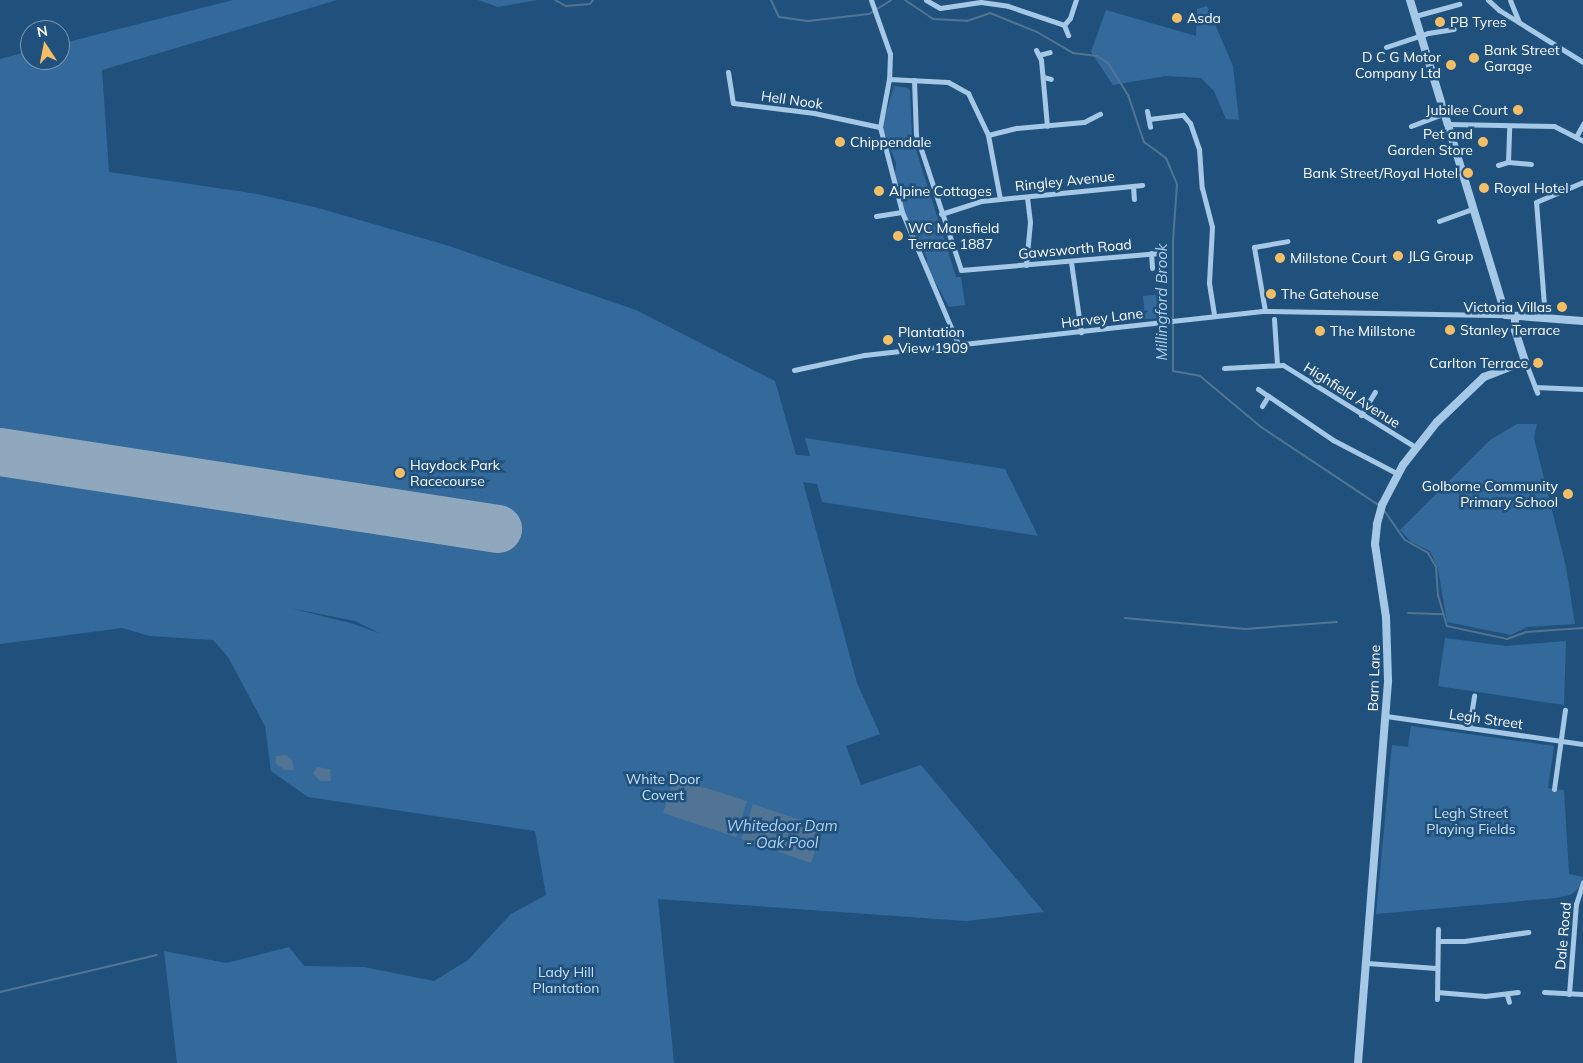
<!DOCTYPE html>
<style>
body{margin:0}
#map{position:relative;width:1583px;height:1063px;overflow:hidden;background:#20517d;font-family:Mulish,sans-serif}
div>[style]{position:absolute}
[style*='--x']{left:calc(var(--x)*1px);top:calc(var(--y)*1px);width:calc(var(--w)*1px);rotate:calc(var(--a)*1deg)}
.green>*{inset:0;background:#336a9b}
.water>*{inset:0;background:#517495}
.stream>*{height:2px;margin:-1px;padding:0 1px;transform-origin:1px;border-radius:1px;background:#517495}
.runway>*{height:48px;margin:-24px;padding:0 24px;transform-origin:24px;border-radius:24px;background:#90a8be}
.minor>*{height:5px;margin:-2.5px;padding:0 2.5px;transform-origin:2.5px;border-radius:2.5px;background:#a4c8e6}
.tertiary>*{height:8px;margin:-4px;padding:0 4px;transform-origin:4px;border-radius:4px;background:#a4c8e6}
.dots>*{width:14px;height:14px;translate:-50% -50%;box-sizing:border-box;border:2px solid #20517d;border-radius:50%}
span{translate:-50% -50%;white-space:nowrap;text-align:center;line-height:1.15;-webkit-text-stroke:5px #20517d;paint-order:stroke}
.poi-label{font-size:14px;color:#fff}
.left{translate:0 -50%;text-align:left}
.right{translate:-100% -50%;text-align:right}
.street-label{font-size:14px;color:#fff}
.park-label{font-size:14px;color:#c7e0f5}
.water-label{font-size:15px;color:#afd1ee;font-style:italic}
.north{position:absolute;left:20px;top:20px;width:50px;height:50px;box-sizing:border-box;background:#20517d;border:1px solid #7997b1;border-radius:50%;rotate:349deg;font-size:14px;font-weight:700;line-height:20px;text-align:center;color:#fff}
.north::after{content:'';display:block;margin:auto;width:18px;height:22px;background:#f3be65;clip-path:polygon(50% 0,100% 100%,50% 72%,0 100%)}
</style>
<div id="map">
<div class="green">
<div style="clip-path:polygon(evenodd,233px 0,337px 0,102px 70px,109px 172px,257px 194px,318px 208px,446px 245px,636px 310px,775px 381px,796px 455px,810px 456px,805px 438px,1005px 469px,1038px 536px,822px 502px,817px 484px,803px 482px,857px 683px,880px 734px,846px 746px,861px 785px,921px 765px,1044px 912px,966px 921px,658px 899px,674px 1063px,177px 1063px,164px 951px,226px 963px,289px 947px,304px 966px,364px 967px,434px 981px,468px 960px,511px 914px,546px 895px,535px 831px,308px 797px,271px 771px,265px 726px,228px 657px,213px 640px,150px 636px,122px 628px,0 644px,0 59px,30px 51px,30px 60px,60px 60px,60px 44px,233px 0,290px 608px,355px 621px,381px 634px,354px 624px,290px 608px)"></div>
<div style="clip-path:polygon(478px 0,538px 0,498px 7px)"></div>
<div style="clip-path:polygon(1207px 6px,1233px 66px,1239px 120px,1226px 119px,1214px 91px,1201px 78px,1165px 76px,1113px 85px,1091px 52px,1106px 10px,1196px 36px,1197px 9px)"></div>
<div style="clip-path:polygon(894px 86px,908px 88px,910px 91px,912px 137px,956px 277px,961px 277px,965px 305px,949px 307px,927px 267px,927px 258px,903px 210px,895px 177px,896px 163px,882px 126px)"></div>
<div style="clip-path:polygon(1162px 294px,1162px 318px,1145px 319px,1143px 296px)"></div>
<div style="clip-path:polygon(1517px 424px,1537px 424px,1534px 438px,1566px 567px,1575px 624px,1527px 627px,1511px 635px,1447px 622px,1438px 569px,1430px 551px,1411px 542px,1400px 530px,1490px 440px)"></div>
<div style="clip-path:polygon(1445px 638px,1506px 646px,1566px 641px,1564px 705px,1438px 686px)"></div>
<div style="clip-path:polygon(1411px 726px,1554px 746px,1548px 788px,1564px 790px,1569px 874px,1583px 877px,1578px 889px,1570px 895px,1556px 898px,1376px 914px,1392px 745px,1408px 747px)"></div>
</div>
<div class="water">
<div style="clip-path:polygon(286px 755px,292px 760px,294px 770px,285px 770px,276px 764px,276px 756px)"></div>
<div style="clip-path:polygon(317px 767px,330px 769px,331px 781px,320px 781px,313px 773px)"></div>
<div style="clip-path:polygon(674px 778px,747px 801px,736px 837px,663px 813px)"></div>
<div style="clip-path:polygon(753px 804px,823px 828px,811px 863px,741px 839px)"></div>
</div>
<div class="stream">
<div style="--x:555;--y:0;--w:13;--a:29"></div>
<div style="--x:566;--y:6;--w:24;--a:-5"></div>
<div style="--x:590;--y:4;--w:5;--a:-53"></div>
<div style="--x:771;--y:0;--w:19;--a:65"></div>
<div style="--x:779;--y:17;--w:29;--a:8"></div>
<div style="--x:808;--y:21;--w:61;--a:-6.5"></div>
<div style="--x:869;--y:14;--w:26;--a:-32"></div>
<div style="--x:905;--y:0;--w:34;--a:34"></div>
<div style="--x:933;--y:19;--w:34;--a:3"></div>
<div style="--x:967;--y:21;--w:24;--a:-19"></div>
<div style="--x:990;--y:13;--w:51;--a:22"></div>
<div style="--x:1037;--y:32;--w:42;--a:30.3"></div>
<div style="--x:1073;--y:53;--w:24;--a:7"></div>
<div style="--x:1097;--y:56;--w:13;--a:32"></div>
<div style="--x:1108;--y:63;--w:38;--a:58"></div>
<div style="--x:1128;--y:95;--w:50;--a:71.2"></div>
<div style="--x:1144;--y:142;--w:27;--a:36"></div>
<div style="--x:1166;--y:158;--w:28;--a:67"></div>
<div style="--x:1177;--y:184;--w:57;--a:94"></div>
<div style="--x:1173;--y:241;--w:130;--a:90"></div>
<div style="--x:1173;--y:371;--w:27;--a:10"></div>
<div style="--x:1200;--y:376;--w:80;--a:39.9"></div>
<div style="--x:1261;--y:427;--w:143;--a:33.6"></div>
<div style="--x:1383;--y:509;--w:38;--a:55"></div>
<div style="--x:1405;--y:540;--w:26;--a:29"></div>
<div style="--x:1428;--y:553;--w:16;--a:60"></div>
<div style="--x:1436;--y:567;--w:28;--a:86"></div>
<div style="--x:1438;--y:595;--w:32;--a:74"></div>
<div style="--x:1447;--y:626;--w:61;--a:12.2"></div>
<div style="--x:1507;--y:639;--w:20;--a:-20"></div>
<div style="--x:1526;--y:632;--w:57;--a:-4"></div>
<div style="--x:1408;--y:613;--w:35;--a:2"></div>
<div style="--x:1125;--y:618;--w:121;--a:5.2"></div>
<div style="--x:1245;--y:629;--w:92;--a:-4.4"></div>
<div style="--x:0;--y:992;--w:161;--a:-13.3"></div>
</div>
<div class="runway">
<div style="--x:0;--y:452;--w:504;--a:8.79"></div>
</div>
<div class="minor">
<div style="--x:871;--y:0;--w:57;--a:70.6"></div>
<div style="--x:890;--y:54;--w:25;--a:92"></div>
<div style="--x:889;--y:79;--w:49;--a:100.6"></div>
<div style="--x:880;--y:127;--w:88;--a:75.5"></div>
<div style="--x:902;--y:212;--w:146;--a:67"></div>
<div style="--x:926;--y:0;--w:16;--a:30"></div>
<div style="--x:940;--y:8;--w:41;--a:-8.3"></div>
<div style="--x:981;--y:2;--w:27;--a:8"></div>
<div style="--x:1008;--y:6;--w:59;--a:18.7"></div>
<div style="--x:1064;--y:25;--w:11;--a:68"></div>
<div style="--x:1488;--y:0;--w:15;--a:42"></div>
<div style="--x:1499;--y:10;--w:99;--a:31.8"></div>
<div style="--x:1510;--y:0;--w:24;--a:68"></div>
<div style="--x:1415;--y:16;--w:46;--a:-15.3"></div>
<div style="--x:1064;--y:25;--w:9;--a:-49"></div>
<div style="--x:1070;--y:18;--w:19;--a:-72"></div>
<div style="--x:1386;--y:47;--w:44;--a:-18.4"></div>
<div style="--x:1428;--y:33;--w:26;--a:-9"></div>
<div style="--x:1036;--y:50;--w:11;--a:63"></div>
<div style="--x:1041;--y:60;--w:66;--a:84.8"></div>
<div style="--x:1039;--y:55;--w:11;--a:-15"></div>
<div style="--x:728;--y:72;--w:31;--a:81"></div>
<div style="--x:733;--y:103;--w:82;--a:7"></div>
<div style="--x:814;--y:113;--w:67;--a:12"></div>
<div style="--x:1043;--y:77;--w:8;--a:14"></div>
<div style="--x:889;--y:79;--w:59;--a:2.9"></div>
<div style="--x:948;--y:82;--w:23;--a:29"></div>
<div style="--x:968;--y:93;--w:47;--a:64.5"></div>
<div style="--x:988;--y:135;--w:65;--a:79.4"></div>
<div style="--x:914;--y:80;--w:54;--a:87.9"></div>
<div style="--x:916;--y:134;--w:143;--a:71.7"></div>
<div style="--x:961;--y:270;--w:199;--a:-4.9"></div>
<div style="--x:1147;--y:111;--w:16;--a:79"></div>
<div style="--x:1149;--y:119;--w:34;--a:-7"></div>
<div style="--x:1183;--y:115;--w:11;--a:49"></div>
<div style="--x:1190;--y:123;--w:28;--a:71"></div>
<div style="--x:1199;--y:149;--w:39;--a:86"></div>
<div style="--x:1202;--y:188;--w:40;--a:75.6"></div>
<div style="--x:1212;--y:227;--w:56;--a:93.1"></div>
<div style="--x:1209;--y:283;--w:33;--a:81"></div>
<div style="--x:1449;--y:124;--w:105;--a:1.1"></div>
<div style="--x:1554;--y:126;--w:33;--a:27"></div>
<div style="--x:1411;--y:126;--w:36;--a:-21"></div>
<div style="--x:988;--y:135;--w:30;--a:-14"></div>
<div style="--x:1017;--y:128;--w:67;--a:-5.1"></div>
<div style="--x:1084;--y:122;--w:18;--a:-27"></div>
<div style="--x:1577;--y:135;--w:13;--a:-61"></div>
<div style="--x:1508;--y:162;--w:36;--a:-88"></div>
<div style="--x:1498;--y:165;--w:10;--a:-17"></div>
<div style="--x:1508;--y:162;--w:23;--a:5"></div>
<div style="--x:1133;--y:186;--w:13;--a:86"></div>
<div style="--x:941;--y:214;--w:42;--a:-18"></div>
<div style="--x:981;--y:201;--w:162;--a:-5.7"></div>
<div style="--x:876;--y:216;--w:26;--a:-9"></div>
<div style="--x:1439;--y:221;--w:37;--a:-20"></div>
<div style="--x:1151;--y:253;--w:15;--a:86"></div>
<div style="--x:1071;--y:262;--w:71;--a:81.9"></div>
<div style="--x:1026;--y:265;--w:43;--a:-84.7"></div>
<div style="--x:1030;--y:222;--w:25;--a:-97"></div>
<div style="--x:1265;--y:311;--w:65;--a:-99.8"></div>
<div style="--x:1254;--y:247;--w:34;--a:-10"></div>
<div style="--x:1545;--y:318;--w:116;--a:-94.4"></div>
<div style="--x:1536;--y:202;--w:51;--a:-23.1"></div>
<div style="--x:1274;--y:319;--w:45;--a:86.2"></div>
<div style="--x:1525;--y:361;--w:34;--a:69"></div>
<div style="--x:1224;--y:368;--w:59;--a:-2.9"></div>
<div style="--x:1283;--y:365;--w:155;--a:31.8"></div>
<div style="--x:794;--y:370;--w:72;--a:-12.1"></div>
<div style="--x:864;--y:355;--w:403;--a:-6.3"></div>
<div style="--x:1265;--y:311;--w:241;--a:1"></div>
<div style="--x:1535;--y:387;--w:48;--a:2.4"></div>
<div style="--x:1258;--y:389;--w:91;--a:34.2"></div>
<div style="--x:1333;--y:440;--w:73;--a:27.6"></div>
<div style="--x:1262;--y:406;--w:12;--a:-59"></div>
<div style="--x:1361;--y:415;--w:27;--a:-59"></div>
<div style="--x:1386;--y:716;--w:199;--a:8.1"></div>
<div style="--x:1469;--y:728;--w:33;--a:-81"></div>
<div style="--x:1554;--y:789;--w:80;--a:-82.1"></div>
<div style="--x:1438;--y:941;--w:26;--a:0"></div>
<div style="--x:1464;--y:941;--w:65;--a:-8"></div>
<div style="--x:1367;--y:963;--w:69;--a:4.1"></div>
<div style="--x:1437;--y:992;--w:48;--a:4.8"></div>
<div style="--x:1485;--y:996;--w:33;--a:-7"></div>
<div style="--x:1544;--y:992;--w:39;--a:3"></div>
<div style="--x:1569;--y:994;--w:90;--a:-85.6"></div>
<div style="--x:1576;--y:904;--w:23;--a:-72"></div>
<div style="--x:1507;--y:995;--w:7;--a:74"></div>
<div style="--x:1437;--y:999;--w:70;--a:-89.2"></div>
</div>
<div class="tertiary">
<div style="--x:1410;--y:0;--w:329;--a:73.1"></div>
<div style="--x:1506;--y:315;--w:77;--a:4.5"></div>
<div style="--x:1358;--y:1063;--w:384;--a:-85.5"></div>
<div style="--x:1388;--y:680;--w:63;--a:-91.8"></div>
<div style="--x:1386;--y:617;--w:74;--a:-98.6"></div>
<div style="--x:1375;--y:544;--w:20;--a:-84"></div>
<div style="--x:1377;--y:524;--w:20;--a:-75"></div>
<div style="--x:1382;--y:505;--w:45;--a:-62.3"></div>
<div style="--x:1403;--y:465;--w:55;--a:-51.7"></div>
<div style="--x:1437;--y:422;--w:65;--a:-43.8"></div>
<div style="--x:1484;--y:377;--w:44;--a:-21.3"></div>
<div style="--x:1525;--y:361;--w:33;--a:-108"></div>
<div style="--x:1515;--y:330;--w:14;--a:-90"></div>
</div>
<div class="dots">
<div style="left:1177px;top:18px;background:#f3be65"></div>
<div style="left:1440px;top:22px;background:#f3be65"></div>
<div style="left:1474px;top:58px;background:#f3be65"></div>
<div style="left:1451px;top:65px;background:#f3be65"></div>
<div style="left:1518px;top:110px;background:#f3be65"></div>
<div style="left:840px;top:142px;background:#f3be65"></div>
<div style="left:1483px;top:142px;background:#f3be65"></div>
<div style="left:1468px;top:173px;background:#f3be65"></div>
<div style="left:1484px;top:188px;background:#f3be65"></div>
<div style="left:879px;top:191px;background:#f3be65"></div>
<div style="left:898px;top:236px;background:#f3be65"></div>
<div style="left:1398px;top:256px;background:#f3be65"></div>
<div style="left:1280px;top:258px;background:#f3be65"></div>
<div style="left:1271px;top:294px;background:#f3be65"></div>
<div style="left:1562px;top:307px;background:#f3be65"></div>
<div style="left:1450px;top:330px;background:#f3be65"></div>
<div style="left:1320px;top:331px;background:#f3be65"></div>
<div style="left:888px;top:340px;background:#f3be65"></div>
<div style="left:1538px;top:363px;background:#f3be65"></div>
<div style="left:400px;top:473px;background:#f3be65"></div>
<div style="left:1568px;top:494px;background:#f3be65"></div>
</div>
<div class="poi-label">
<span class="left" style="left:1187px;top:18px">Asda</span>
<span class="left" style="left:1450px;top:22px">PB Tyres</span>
<span class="left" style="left:1484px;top:58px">Bank Street<br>Garage</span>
<span class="right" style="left:1441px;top:65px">D C G Motor<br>Company Ltd</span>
<span class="right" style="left:1508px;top:110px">Jubilee Court</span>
<span class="right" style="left:1473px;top:142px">Pet and<br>Garden Store</span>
<span class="left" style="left:850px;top:142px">Chippendale</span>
<span class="right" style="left:1458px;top:173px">Bank Street/Royal Hotel</span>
<span class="left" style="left:1494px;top:188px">Royal Hotel</span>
<span class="left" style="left:889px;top:191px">Alpine Cottages</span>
<span class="left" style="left:908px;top:236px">WC Mansfield<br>Terrace 1887</span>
<span class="left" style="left:1408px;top:256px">JLG Group</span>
<span class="left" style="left:1290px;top:258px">Millstone Court</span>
<span class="left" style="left:1281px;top:294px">The Gatehouse</span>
<span class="right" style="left:1552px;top:307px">Victoria Villas</span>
<span class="left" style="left:1460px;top:330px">Stanley Terrace</span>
<span class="left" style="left:1330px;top:331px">The Millstone</span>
<span class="left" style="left:898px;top:340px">Plantation<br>View 1909</span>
<span class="right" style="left:1528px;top:363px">Carlton Terrace</span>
<span class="left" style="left:410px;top:473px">Haydock Park<br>Racecourse</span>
<span class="right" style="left:1558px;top:494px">Golborne Community<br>Primary School</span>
</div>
<div class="street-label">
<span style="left:792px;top:100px;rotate:8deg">Hell Nook</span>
<span style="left:1065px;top:181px;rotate:-6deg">Ringley Avenue</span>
<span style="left:1075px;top:249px;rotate:-5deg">Gawsworth Road</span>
<span style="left:1102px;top:318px;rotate:-7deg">Harvey Lane</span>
<span style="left:1352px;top:395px;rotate:32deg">Highfield Avenue</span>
<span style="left:1374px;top:678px;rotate:-88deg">Barn Lane</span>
<span style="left:1486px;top:719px;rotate:8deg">Legh Street</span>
<span style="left:1563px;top:936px;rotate:-85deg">Dale Road</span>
</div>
<div class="park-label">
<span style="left:663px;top:787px">White Door<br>Covert</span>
<span style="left:1471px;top:821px">Legh Street<br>Playing Fields</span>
<span style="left:566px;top:980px">Lady Hill<br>Plantation</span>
</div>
<div class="water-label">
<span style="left:1162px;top:302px;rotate:-90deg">Millingford Brook</span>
<span style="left:782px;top:834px">Whitedoor Dam<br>- Oak Pool</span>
</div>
<div class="north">N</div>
</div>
